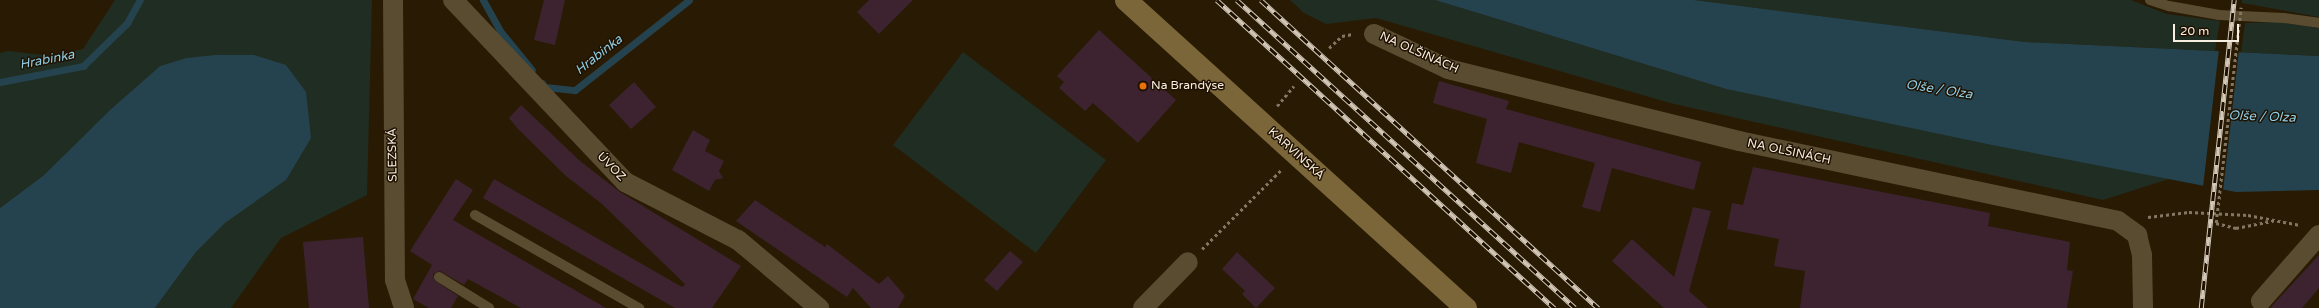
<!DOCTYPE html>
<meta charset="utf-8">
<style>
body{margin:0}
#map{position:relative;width:2319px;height:308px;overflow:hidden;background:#291a03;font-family:"Varela Round",sans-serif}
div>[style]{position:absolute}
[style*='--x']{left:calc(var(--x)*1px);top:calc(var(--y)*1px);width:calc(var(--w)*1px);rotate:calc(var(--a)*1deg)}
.green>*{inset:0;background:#202d22}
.water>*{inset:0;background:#25434e}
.pier>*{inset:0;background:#291a03}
.stream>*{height:7px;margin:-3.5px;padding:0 3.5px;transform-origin:3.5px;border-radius:3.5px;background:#25434e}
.building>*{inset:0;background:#3d2330}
.path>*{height:2.5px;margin-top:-1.25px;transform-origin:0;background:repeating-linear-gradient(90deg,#837663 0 3px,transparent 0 6px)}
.service>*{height:10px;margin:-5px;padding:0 5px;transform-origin:5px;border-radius:5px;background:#594c31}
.minor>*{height:20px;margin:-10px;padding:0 10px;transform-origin:10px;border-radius:10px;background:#594c31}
.secondary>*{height:22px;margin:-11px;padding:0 11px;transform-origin:11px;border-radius:11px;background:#7b6639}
.rail>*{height:4.5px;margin-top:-2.25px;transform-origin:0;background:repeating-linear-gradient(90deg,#1f1100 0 9px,#d4c9b9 0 18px);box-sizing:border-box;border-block:1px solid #d4c9b9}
.path-bridge>*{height:2.5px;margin-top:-1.25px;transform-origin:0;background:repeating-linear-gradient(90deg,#837663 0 3px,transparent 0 6px)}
.dots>*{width:11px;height:11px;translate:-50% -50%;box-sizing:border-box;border:2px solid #1f1100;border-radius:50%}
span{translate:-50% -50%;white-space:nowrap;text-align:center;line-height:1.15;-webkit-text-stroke:3px #1f1100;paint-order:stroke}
.street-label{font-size:12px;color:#f8eee0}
.poi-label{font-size:12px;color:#f8eee0}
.left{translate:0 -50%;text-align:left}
.water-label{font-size:13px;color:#8ecce3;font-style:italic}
.scale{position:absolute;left:2173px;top:24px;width:66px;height:18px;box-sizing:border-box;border:2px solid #f8eee0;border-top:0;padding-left:5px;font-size:12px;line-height:14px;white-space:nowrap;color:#f8eee0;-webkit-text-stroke:3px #1f1100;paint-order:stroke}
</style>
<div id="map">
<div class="green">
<div style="clip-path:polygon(115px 0,372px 0,367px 195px,281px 238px,231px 308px,155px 308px,196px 252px,225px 223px,286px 180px,254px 55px,186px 58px,160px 66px,110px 110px,44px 175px,0 208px,0 53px,8px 51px,52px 56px,83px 49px)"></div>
<div style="clip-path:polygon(1290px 0,1435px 0,1726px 89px,2169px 179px,2103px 200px,1670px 103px,1376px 18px,1326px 24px,1304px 13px)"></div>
<div style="clip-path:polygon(1694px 0,2131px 0,2167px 14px,2220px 21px,2215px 51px,2025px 42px)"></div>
<div style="clip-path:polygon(2242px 0,2319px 0,2319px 17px,2242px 3px)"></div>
<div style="clip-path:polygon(2279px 22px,2319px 28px,2319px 56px,2241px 52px,2245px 23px)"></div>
<div style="clip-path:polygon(963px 52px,1106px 160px,1036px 253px,893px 145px)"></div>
</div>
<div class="water">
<div style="clip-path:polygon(1435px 0,1694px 0,2025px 42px,2319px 56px,2319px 190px,2236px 192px,1992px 145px,1726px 89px)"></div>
<div style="clip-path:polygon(216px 55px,254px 55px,286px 65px,306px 92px,311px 138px,286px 180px,225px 223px,196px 252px,155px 308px,0 308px,0 208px,44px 175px,110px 110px,160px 66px,186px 58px)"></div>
</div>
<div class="pier">
<div style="clip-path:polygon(2219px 49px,2239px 50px,2223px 191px,2203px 187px)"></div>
</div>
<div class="stream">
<div style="--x:483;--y:0;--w:35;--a:61"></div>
<div style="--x:500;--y:31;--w:50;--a:50.6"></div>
<div style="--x:0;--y:82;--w:85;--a:-10.9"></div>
<div style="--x:83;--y:66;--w:62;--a:-44.3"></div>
<div style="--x:127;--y:23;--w:26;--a:-61"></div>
<div style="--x:542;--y:83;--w:5;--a:53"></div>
<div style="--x:545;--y:87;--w:30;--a:6"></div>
<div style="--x:575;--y:90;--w:145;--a:-38.3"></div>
</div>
<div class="building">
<div style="clip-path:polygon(544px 0,565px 0,555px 45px,534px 40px)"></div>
<div style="clip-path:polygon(869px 0,913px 0,879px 34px,857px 12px)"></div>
<div style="clip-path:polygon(1099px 30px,1176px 100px,1138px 143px,1093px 103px,1085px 111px,1059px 88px,1064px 82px,1057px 76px)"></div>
<div style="clip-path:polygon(1439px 81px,1509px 101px,1506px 109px,1701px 162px,1694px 190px,1612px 168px,1600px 212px,1582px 207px,1595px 163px,1519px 142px,1511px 173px,1476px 163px,1487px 119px,1433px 103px)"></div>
<div style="clip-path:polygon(634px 82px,656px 107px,631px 129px,609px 105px)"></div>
<div style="clip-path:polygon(521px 105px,580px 161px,620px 192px,741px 266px,712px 308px,675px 308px,483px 198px,494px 179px,682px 287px,685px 284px,602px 204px,566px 176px,518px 129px,509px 118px)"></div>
<div style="clip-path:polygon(693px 130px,710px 140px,705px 151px,724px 161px,719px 171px,723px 178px,715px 180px,709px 191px,672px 170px)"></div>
<div style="clip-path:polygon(1753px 167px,1990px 213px,1988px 226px,2070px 242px,2067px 270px,2073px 271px,2067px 308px,1800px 308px,1805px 271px,1774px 266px,1779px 239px,1727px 229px,1732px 203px,1743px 205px)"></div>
<div style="clip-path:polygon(456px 179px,473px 190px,453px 220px,606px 308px,521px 308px,468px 279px,464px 285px,440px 271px,433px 274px,434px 280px,458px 296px,451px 308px,429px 308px,413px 299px,432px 265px,410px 251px)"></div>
<div style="clip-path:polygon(755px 200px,825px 247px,827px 244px,879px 284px,888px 276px,905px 296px,898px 308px,871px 308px,853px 288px,847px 297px,736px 221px)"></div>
<div style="clip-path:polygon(1693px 207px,1711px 211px,1689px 291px,1708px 308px,1664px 308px,1612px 261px,1632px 239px,1674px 277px)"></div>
<div style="clip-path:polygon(363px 237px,369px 308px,309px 308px,303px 242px)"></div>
<div style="clip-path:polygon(1010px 251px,1023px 262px,997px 291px,984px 280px)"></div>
<div style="clip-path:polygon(1237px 252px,1275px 288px,1256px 308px,1242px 294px,1245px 291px,1222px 269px)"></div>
<div style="clip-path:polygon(2319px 255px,2319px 288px,2302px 308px,2270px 308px)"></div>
</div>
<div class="path">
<div style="--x:1329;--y:48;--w:18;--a:-43"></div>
<div style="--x:1342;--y:36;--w:11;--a:-10"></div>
<div style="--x:1277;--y:106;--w:26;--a:-50"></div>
<div style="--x:2148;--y:217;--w:41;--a:-7"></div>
<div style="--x:2189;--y:212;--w:59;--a:2.9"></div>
<div style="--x:2248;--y:215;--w:53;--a:10.9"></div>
<div style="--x:2216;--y:223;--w:21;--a:14"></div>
<div style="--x:2236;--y:228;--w:38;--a:-11"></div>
<div style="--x:1202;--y:249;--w:112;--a:-45"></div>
</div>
<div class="service">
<div style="--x:2150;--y:0;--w:20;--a:18"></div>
<div style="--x:2169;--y:6;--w:51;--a:10.2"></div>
<div style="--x:2219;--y:15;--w:65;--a:2.6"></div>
<div style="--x:2284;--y:18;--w:35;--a:8"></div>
<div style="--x:475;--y:215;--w:189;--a:29.6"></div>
<div style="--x:439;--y:277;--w:59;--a:31.8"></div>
</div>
<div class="minor">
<div style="--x:393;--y:0;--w:280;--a:89.6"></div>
<div style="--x:395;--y:280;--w:29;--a:72"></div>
<div style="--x:453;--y:0;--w:250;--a:46.6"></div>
<div style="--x:625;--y:182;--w:127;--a:27.2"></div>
<div style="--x:738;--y:240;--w:106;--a:40"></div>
<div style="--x:1374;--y:34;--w:82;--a:25.3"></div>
<div style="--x:1448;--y:69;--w:300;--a:13.9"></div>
<div style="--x:1739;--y:141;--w:387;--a:11.9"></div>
<div style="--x:2118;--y:221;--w:24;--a:36"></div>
<div style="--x:2137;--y:235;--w:21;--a:76"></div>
<div style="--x:2142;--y:255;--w:53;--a:88.9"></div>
<div style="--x:2261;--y:301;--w:88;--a:-48.7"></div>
<div style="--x:1143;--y:308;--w:64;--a:-45.6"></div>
</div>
<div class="secondary">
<div style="--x:1126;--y:0;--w:459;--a:42.2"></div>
</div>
<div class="rail">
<div style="--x:1217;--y:0;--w:457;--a:42.4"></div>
<div style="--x:1237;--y:0;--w:457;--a:42.3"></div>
<div style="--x:1261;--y:0;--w:457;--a:42.4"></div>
<div style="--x:2201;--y:308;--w:310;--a:-83.9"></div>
</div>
<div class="path-bridge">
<div style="--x:2216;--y:223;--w:217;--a:-83.4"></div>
</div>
<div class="dots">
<div style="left:1143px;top:86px;background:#e8710a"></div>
</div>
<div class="street-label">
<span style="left:1419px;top:53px;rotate:24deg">NA OLŠINÁCH</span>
<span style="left:1789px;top:152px;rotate:12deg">NA OLŠINÁCH</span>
<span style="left:1296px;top:154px;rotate:42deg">KARVINSKÁ</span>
<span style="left:393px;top:155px;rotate:-91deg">SLEZSKÁ</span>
<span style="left:611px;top:167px;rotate:46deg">ÚVOZ</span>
</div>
<div class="poi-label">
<span class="left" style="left:1151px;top:86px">Na Brandýse</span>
</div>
<div class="water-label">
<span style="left:599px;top:55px;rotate:-38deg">Hrabinka</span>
<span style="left:47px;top:60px;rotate:-11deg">Hrabinka</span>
<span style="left:1939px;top:90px;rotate:9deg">Olše / Olza</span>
<span style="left:2262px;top:117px;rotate:2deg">Olše / Olza</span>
</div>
<div class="scale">20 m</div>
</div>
